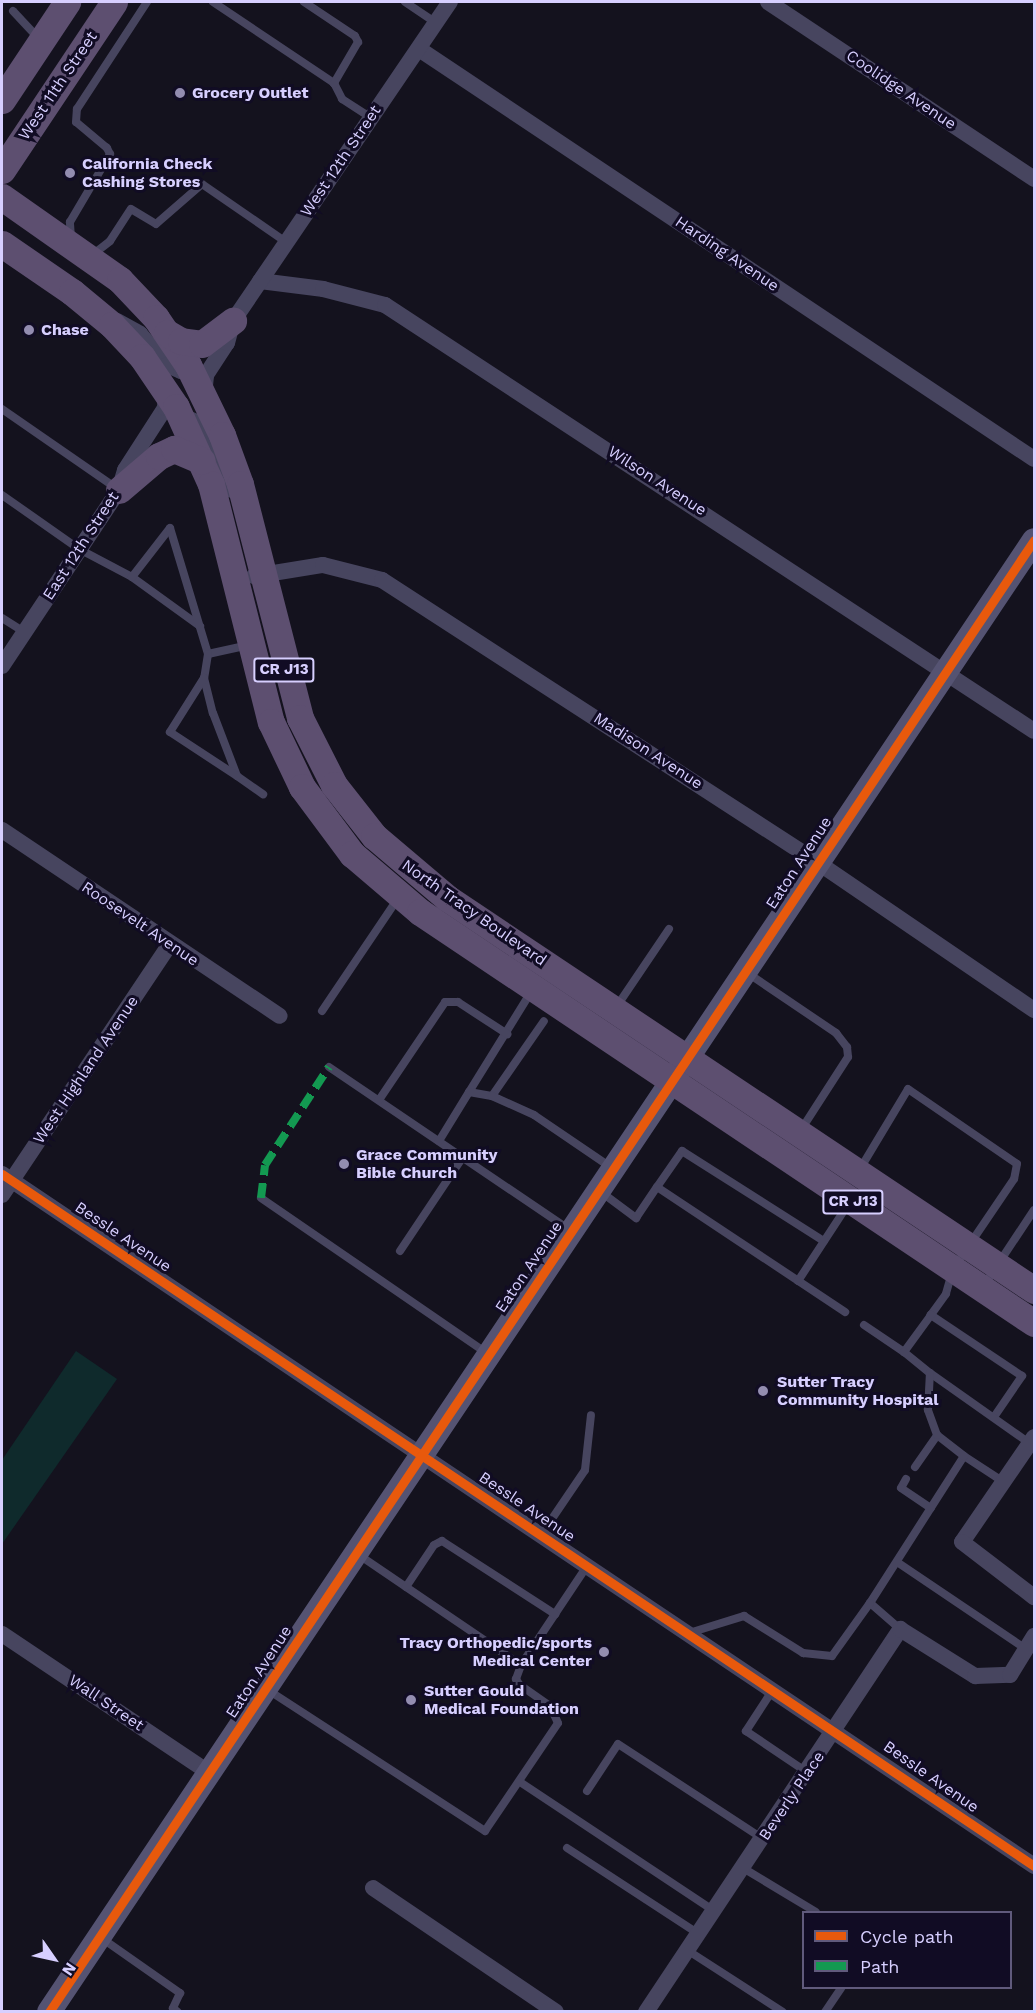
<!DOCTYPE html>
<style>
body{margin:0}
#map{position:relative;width:1036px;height:2013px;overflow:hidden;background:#14121e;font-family:"Work Sans",sans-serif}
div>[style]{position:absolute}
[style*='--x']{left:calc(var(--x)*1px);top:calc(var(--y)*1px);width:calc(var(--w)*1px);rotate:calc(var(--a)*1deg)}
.green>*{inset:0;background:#0f2a2c}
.lane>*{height:8px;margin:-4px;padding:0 4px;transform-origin:4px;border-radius:4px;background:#47455f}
.street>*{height:16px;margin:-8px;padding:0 8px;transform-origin:8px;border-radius:8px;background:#47455f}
.secondary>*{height:24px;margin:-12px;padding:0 12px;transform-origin:12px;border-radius:12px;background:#555372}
.primary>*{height:27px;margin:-13.5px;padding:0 13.5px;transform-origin:13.5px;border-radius:13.5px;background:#5d4f70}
.quiet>*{height:8px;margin-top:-4px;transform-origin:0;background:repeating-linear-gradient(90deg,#139951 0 15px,transparent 0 23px)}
.cycleway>*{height:9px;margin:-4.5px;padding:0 4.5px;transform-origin:4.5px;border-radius:4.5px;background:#e8590c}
.dots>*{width:16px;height:16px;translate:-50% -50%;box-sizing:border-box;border:3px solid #110c24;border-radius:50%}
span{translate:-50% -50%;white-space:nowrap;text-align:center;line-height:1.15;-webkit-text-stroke:6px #110c24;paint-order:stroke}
.shield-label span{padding:2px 4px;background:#110c24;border:2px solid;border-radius:4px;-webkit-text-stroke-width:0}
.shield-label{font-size:15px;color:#d7cfff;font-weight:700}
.street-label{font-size:16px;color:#d7cfff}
.poi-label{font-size:16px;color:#d7cfff;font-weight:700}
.left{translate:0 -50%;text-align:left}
.right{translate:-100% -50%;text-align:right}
.frame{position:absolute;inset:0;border:3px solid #d7cfff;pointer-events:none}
.legend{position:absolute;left:802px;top:1911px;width:210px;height:78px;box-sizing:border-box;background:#110c24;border:2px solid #605a7c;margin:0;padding:8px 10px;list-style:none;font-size:18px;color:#d7cfff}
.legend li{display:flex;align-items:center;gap:12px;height:30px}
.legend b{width:30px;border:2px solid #605a7c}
.north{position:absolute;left:24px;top:1929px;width:60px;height:60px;-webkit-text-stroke:4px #110c24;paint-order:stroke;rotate:124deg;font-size:16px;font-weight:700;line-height:24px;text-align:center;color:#d7cfff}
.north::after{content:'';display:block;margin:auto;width:21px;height:27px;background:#d7cfff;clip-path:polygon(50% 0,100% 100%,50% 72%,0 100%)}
</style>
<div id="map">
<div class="green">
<div style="clip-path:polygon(76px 1351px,117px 1379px,2px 1544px,2px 1460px)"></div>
</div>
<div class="lane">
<div style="--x:213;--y:2;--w:146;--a:33.8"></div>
<div style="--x:334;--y:83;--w:18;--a:63"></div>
<div style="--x:342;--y:99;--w:33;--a:33"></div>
<div style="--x:304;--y:2;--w:61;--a:33.7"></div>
<div style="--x:355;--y:36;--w:7;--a:63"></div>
<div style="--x:358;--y:42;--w:48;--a:120.3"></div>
<div style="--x:405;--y:2;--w:37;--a:34"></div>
<div style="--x:13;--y:11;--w:38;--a:47"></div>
<div style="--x:71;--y:238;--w:16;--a:-94"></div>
<div style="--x:70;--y:222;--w:79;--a:-59.5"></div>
<div style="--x:110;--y:154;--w:7;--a:-117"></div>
<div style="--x:107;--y:148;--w:40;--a:-140"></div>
<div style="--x:76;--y:122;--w:13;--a:-86"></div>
<div style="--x:77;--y:109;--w:128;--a:-56.8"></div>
<div style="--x:91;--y:256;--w:24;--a:-38"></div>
<div style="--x:110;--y:241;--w:38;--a:-57"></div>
<div style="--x:131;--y:209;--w:29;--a:31"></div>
<div style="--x:156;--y:224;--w:61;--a:-41"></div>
<div style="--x:202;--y:184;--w:102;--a:34.6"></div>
<div style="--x:2;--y:409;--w:139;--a:34.7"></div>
<div style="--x:2;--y:495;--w:94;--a:35"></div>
<div style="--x:79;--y:549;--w:60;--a:27.8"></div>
<div style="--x:132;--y:577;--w:84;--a:35.8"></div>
<div style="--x:132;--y:577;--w:62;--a:-52.2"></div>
<div style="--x:170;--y:528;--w:132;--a:73.2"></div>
<div style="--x:2;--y:618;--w:26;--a:32"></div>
<div style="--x:249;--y:645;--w:42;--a:167.6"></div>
<div style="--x:208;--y:654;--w:24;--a:99"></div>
<div style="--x:204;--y:678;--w:36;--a:76"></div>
<div style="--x:213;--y:713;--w:67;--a:69.1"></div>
<div style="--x:237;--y:776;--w:32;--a:35"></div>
<div style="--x:204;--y:678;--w:64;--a:122.2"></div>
<div style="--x:170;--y:732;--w:80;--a:33.3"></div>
<div style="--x:746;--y:972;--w:109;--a:34.1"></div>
<div style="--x:836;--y:1033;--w:18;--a:52"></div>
<div style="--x:847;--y:1047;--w:10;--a:84"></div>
<div style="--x:848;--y:1057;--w:87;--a:122.8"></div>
<div style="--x:617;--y:1006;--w:93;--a:-56"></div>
<div style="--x:322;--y:1011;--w:138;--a:-56"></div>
<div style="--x:329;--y:1067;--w:291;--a:34.1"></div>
<div style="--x:469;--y:1092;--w:118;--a:-58.2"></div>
<div style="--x:492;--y:1096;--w:91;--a:-55.3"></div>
<div style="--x:379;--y:1100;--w:118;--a:-56"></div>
<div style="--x:445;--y:1002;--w:13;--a:0"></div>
<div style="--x:458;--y:1002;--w:59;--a:33.1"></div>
<div style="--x:439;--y:1141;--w:57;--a:-58.5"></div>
<div style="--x:469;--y:1092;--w:23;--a:10"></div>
<div style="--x:492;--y:1096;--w:46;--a:24.3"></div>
<div style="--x:534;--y:1115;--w:94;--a:34.2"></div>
<div style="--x:860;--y:1169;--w:93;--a:-59"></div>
<div style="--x:908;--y:1089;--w:132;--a:34.5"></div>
<div style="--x:1017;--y:1164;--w:15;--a:101"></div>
<div style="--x:1014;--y:1179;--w:109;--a:124.1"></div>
<div style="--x:953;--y:1269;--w:26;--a:106"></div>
<div style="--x:946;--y:1294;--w:26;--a:126"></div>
<div style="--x:657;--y:1187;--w:44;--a:-55.2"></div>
<div style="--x:682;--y:1151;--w:168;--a:32.4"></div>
<div style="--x:601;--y:1192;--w:44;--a:36.6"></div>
<div style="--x:636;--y:1218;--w:37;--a:-56"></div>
<div style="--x:657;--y:1187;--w:226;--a:33.6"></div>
<div style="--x:261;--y:1198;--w:275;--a:34.5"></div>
<div style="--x:400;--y:1251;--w:113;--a:-56.2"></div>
<div style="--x:798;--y:1281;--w:93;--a:-56.8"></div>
<div style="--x:983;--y:1287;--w:92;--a:-56.5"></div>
<div style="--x:864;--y:1325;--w:48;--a:34"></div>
<div style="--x:994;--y:1417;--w:50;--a:-55.7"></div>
<div style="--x:1022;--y:1376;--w:110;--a:-146.2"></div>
<div style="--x:931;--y:1315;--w:46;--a:126.1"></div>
<div style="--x:904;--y:1352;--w:33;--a:39"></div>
<div style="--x:930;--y:1373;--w:125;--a:35.2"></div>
<div style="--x:964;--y:1456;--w:45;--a:33.3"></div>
<div style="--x:915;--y:1467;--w:39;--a:-55"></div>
<div style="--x:906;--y:1479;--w:10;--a:119"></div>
<div style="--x:901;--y:1488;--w:36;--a:34"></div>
<div style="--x:541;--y:1535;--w:78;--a:-55.9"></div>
<div style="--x:585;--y:1470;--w:55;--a:-83.8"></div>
<div style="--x:359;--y:1555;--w:196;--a:34.2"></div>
<div style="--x:521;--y:1665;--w:119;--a:-56.3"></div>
<div style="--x:897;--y:1562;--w:156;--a:34"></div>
<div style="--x:406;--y:1587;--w:50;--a:-56.3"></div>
<div style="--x:434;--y:1545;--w:9;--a:-27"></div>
<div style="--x:442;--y:1541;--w:135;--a:32.9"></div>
<div style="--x:900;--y:1629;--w:40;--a:-139"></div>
<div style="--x:870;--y:1603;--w:174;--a:-57.4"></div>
<div style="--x:964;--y:1456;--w:34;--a:-142"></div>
<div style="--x:937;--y:1435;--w:27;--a:-110"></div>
<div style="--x:928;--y:1410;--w:37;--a:-87"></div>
<div style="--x:689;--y:1633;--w:58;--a:-17.2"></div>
<div style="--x:744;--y:1616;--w:70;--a:32.1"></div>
<div style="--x:803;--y:1653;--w:29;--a:6"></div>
<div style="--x:832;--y:1656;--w:65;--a:-54.4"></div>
<div style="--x:268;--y:1690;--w:259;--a:33"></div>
<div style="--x:485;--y:1831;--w:130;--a:-55.9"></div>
<div style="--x:558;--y:1723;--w:19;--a:-115"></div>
<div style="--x:550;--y:1706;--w:38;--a:-145"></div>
<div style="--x:519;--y:1684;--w:6;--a:-121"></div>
<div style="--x:516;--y:1679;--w:15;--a:-70"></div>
<div style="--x:772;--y:1691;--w:48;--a:123"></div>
<div style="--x:746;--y:1731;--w:75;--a:34.1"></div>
<div style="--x:520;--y:1782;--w:233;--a:33.6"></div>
<div style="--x:587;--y:1791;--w:56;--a:-56.6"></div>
<div style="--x:618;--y:1744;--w:173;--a:33.2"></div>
<div style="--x:567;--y:1848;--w:158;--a:33.1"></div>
<div style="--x:743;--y:1868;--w:85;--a:31.1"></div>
<div style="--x:100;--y:1937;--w:98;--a:35"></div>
<div style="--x:180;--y:1993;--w:17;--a:115"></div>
<div style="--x:173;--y:2008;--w:6;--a:39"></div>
<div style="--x:687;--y:1950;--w:114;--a:32.9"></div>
<div style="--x:825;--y:2012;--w:29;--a:-56"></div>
</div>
<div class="street">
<div style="--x:768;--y:2;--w:320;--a:33.6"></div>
<div style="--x:419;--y:49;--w:739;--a:33.69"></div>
<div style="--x:260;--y:281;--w:64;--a:7.2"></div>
<div style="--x:323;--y:289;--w:64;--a:14.5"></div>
<div style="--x:385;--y:305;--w:776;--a:33.28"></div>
<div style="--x:117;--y:321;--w:26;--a:29"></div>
<div style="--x:140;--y:334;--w:41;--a:48.9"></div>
<div style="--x:167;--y:365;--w:15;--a:23"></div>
<div style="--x:181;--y:371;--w:15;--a:-4"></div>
<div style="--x:204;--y:395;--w:20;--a:-84"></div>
<div style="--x:206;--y:375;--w:38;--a:-57"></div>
<div style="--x:227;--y:343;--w:23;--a:-75"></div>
<div style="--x:233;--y:321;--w:386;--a:-55.8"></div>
<div style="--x:179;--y:415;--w:22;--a:22"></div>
<div style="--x:199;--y:423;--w:74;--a:64.5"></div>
<div style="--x:254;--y:576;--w:70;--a:-9.1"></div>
<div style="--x:323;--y:565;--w:61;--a:14.3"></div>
<div style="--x:382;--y:580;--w:518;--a:32.95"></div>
<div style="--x:817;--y:862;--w:263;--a:34.3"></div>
<div style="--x:2;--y:666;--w:211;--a:-56.4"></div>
<div style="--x:119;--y:490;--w:21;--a:-73"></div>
<div style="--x:125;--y:470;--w:74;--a:-57.2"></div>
<div style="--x:165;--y:408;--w:17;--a:-87"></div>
<div style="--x:2;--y:830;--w:334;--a:33.8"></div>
<div style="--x:2;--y:1174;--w:1243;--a:33.84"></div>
<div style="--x:2;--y:1195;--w:302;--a:-56.2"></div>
<div style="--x:1034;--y:1437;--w:127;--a:124.4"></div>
<div style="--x:962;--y:1542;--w:91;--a:37.4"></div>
<div style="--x:2;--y:1634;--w:250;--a:33.8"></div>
<div style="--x:373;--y:1888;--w:221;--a:34.1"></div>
<div style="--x:646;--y:2012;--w:460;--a:-56.4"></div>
<div style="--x:900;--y:1629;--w:89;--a:32.1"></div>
<div style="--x:975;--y:1676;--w:35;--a:-2"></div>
<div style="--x:1010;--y:1675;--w:46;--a:-58.4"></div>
</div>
<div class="secondary">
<div style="--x:49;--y:2012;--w:1771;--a:-56.21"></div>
</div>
<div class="primary">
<div style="--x:2;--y:100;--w:118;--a:-56.4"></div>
<div style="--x:2;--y:170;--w:202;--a:-56.3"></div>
<div style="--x:2;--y:197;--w:144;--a:35.1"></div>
<div style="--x:120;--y:280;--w:52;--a:46.5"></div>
<div style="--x:156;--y:318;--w:57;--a:55.8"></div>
<div style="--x:188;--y:365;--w:78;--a:64.1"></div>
<div style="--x:222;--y:435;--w:52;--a:69.8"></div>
<div style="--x:240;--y:484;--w:242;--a:75.6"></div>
<div style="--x:300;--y:718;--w:75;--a:63.1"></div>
<div style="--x:334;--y:785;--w:65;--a:51.9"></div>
<div style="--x:374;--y:836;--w:96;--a:40.3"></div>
<div style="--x:447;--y:898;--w:706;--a:33.74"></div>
<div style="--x:2;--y:244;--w:85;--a:34.4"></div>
<div style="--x:72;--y:292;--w:52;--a:39.5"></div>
<div style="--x:112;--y:325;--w:44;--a:46.8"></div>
<div style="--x:142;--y:357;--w:60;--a:55.8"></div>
<div style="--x:176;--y:407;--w:85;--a:65.6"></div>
<div style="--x:211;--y:484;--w:245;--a:75.9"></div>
<div style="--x:271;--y:722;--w:72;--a:64.5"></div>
<div style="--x:302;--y:787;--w:84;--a:53.3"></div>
<div style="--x:352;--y:854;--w:89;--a:40.5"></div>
<div style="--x:420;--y:912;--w:739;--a:33.8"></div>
<div style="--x:167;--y:333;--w:16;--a:30"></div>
<div style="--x:181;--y:341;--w:21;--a:8"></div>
<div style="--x:202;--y:344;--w:39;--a:-37"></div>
<div style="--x:119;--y:490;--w:52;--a:-40.4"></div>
<div style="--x:159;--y:456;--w:17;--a:-25"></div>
<div style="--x:174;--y:449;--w:30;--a:23"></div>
</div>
<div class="quiet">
<div style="--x:261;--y:1198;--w:33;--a:-83"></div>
<div style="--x:265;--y:1165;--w:117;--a:-56.9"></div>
</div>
<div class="cycleway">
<div style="--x:2;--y:1174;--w:1243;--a:33.84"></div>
<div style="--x:49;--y:2012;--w:1771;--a:-56.21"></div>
</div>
<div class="dots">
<div style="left:180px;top:93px;background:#938db0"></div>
<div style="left:70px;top:173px;background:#938db0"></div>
<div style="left:29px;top:330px;background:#938db0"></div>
<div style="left:344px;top:1164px;background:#938db0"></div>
<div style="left:763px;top:1391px;background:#938db0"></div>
<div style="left:604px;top:1652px;background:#938db0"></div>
<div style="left:411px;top:1700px;background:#938db0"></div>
</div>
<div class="shield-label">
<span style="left:284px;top:670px">CR J13</span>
<span style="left:853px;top:1202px">CR J13</span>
</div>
<div class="street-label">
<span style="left:58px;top:86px;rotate:-56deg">West 11th Street</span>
<span style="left:901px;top:90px;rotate:34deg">Coolidge Avenue</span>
<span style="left:341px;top:161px;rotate:-56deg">West 12th Street</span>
<span style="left:727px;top:254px;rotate:34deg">Harding Avenue</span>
<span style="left:657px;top:481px;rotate:33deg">Wilson Avenue</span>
<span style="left:81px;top:546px;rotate:-57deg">East 12th Street</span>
<span style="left:648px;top:751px;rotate:33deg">Madison Avenue</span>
<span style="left:799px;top:863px;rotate:-57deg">Eaton Avenue</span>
<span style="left:474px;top:913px;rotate:35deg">North Tracy Boulevard</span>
<span style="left:140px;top:924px;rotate:34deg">Roosevelt Avenue</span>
<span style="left:86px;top:1070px;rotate:-56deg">West Highland Avenue</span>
<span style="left:123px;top:1237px;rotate:34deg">Bessle Avenue</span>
<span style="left:529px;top:1267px;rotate:-56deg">Eaton Avenue</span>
<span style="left:527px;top:1507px;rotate:34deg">Bessle Avenue</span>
<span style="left:259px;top:1672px;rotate:-57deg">Eaton Avenue</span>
<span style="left:106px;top:1703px;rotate:34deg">Wall Street</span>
<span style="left:931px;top:1777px;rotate:35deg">Bessle Avenue</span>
<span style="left:792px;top:1796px;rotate:-56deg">Beverly Place</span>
</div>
<div class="poi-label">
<span class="left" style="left:192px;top:93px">Grocery Outlet</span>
<span class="left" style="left:82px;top:173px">California Check<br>Cashing Stores</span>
<span class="left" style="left:41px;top:330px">Chase</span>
<span class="left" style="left:356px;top:1164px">Grace Community<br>Bible Church</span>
<span class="left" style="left:777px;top:1391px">Sutter Tracy<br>Community Hospital</span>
<span class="right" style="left:592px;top:1652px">Tracy Orthopedic/sports<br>Medical Center</span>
<span class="left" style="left:424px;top:1700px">Sutter Gould<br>Medical Foundation</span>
</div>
<div class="frame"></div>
<ul class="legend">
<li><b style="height:8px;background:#e8590c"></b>Cycle path</li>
<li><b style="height:8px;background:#139951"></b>Path</li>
</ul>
<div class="north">N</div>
</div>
